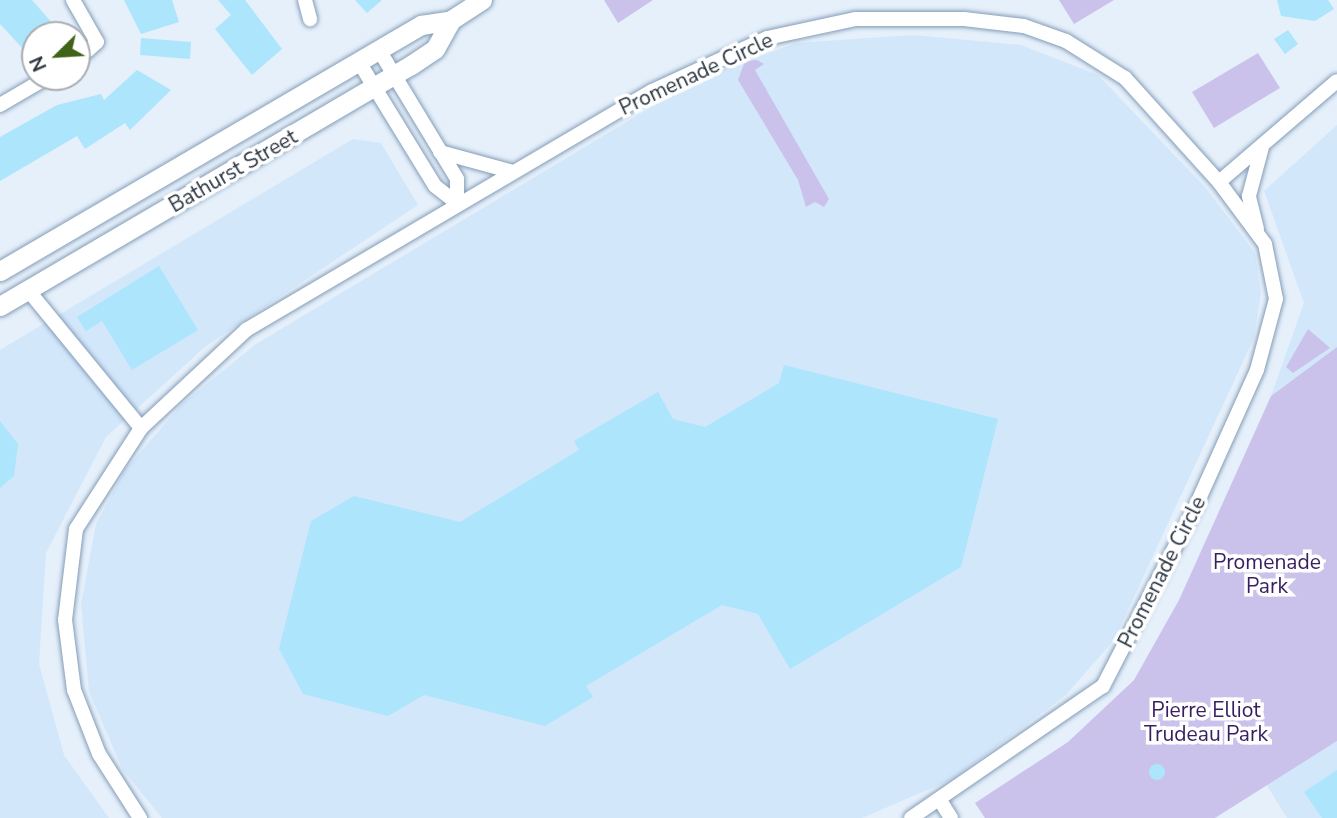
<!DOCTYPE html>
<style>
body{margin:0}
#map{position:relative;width:1337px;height:818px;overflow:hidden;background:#e5f0fb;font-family:"Nunito Sans",sans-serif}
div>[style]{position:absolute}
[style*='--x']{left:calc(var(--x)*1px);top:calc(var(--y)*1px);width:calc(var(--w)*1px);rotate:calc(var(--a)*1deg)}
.built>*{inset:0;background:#d3e7fb}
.green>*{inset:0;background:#cbc2ec}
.building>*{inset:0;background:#ace5fc}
.round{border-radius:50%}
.roads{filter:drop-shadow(0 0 2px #849db7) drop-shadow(0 0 2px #849db7)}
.minor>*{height:14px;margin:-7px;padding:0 7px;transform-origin:7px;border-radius:7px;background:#fff}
.major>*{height:19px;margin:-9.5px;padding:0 9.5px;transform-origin:9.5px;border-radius:9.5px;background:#fff}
span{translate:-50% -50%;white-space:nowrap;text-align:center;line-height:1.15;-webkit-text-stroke:7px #fff;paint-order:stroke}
.street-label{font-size:21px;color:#2a343f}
.park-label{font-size:21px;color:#361e61}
.north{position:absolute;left:21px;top:21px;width:70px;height:70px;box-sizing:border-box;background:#fff;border:2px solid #aaaeb2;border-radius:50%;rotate:246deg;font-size:19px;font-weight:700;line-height:28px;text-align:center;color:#2a343f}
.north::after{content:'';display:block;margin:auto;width:24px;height:32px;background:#40631a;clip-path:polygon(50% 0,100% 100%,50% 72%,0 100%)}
</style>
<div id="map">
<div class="built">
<div style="clip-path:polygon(913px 35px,1021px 45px,1098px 75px,1205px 187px,1255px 253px,1261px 293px,1254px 338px,1114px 640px,1066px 695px,953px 779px,862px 818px,162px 818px,123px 770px,89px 692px,81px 604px,96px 524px,125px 470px,182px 404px,256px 344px,698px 79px,796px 43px)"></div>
<div style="clip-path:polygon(1337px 125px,1337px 347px,1271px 396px,1304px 303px,1264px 191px)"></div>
<div style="clip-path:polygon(353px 139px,381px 143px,418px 205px,206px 346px,106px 437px,46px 553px,39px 664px,64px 755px,109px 818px,0 818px,0 350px)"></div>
<div style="clip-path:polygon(1337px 741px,1337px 818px,1287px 818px,1266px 784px)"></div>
</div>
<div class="green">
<div style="clip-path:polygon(604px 0,653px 0,618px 23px)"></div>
<div style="clip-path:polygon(1059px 0,1114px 0,1074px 24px)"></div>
<div style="clip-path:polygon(1258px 53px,1280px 88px,1214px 128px,1192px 92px)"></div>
<div style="clip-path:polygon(757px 60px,764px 64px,755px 70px,829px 199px,824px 207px,815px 202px,806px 207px,798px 180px,738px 80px,745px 61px)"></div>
<div style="clip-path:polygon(1308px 329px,1330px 348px,1293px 373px,1286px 367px)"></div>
<div style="clip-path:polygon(1337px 347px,1337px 741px,1215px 818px,985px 818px,975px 803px,1068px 742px,1134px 680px,1179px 600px,1271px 396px)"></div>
</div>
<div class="building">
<div style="clip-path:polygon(0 0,32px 0,54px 25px,35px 35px,25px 51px,0 24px)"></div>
<div style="clip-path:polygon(124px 0,172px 0,179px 22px,141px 34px)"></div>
<div style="clip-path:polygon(218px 0,245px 0,282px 49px,252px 75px,215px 29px,231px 15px)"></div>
<div style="clip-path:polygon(355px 0,382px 0,367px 13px)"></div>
<div style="clip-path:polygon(1277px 0,1328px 0,1334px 9px,1315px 21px,1281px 16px)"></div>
<div style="clip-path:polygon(1288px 30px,1298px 44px,1285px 54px,1274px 39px)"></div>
<div style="clip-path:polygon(141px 38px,191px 42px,190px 59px,140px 55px)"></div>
<div style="clip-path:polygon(137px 70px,171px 90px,130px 130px,125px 123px,85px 149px,77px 136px,0 181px,0 137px,57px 105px,101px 94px,104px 100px)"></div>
<div style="clip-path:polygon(159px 266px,198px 330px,132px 370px,102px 321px,86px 331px,77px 317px)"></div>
<div style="clip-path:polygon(784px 365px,998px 419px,961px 567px,790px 669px,758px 614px,722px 605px,586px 686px,593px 697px,545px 726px,424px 695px,388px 716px,303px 694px,279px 649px,311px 521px,354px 496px,460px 522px,579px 450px,574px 441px,658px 392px,673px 419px,705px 427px,779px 383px)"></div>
<div style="clip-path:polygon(0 421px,18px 444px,14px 476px,0 488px)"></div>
<div class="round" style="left:1149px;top:764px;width:16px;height:16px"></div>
<div style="clip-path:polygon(1337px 770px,1337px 818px,1322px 818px,1304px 792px)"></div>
</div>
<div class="roads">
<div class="minor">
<div style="--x:73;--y:0;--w:48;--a:60.3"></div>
<div style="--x:97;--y:42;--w:27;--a:138"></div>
<div style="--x:305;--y:0;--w:20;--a:75"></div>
<div style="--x:379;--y:50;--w:151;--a:58.8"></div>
<div style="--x:457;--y:179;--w:24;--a:90"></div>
<div style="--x:359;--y:62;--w:145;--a:58.5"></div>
<div style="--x:435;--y:186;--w:28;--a:38"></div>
<div style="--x:0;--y:105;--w:56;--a:-30.3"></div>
<div style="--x:440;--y:152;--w:73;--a:15.2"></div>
<div style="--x:1219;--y:182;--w:155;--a:-40.6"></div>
<div style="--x:1257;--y:229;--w:34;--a:-104"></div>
<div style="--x:1249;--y:196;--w:51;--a:-75.1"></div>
<div style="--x:28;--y:290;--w:178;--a:50.7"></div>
<div style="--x:941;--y:802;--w:19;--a:58"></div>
<div style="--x:140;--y:818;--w:76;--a:-122.6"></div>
<div style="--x:99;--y:754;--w:69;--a:-111.3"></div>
<div style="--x:74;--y:690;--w:71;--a:-97.3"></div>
<div style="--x:65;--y:620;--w:92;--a:-83.1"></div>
<div style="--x:76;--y:529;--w:120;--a:-57.2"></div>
<div style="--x:141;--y:428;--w:144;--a:-43"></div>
<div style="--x:246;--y:330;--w:471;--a:-30.5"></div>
<div style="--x:652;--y:91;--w:127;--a:-24.7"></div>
<div style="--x:767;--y:38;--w:91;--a:-12.1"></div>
<div style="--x:856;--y:19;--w:108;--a:0"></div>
<div style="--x:964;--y:19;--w:60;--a:6.7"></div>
<div style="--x:1024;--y:26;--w:45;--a:19.7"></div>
<div style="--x:1066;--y:41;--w:70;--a:32.1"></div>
<div style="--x:1125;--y:78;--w:140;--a:47.9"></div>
<div style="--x:1219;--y:182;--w:77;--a:53.4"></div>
<div style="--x:1265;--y:244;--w:56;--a:78.7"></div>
<div style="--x:1276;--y:299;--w:73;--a:105"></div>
<div style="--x:1257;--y:370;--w:149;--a:114.2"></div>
<div style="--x:1196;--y:506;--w:203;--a:117.3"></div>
<div style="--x:1103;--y:686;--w:233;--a:145.5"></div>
</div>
<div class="major">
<div style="--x:0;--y:271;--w:488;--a:-30.3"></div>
<div style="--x:421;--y:25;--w:30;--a:-9"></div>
<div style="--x:451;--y:20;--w:37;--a:-33"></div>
<div style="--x:0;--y:306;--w:476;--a:-30.4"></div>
<div style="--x:411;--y:65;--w:29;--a:-34"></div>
<div style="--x:435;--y:49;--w:33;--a:-61"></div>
</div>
</div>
<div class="street-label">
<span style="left:696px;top:74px;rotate:-25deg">Promenade Circle</span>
<span style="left:233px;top:171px;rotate:-30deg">Bathurst Street</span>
<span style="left:1162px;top:572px;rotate:-63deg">Promenade Circle</span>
</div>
<div class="park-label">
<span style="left:1267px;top:574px">Promenade<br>Park</span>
<span style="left:1206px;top:722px">Pierre Elliot<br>Trudeau Park</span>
</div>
<div class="north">N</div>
</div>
